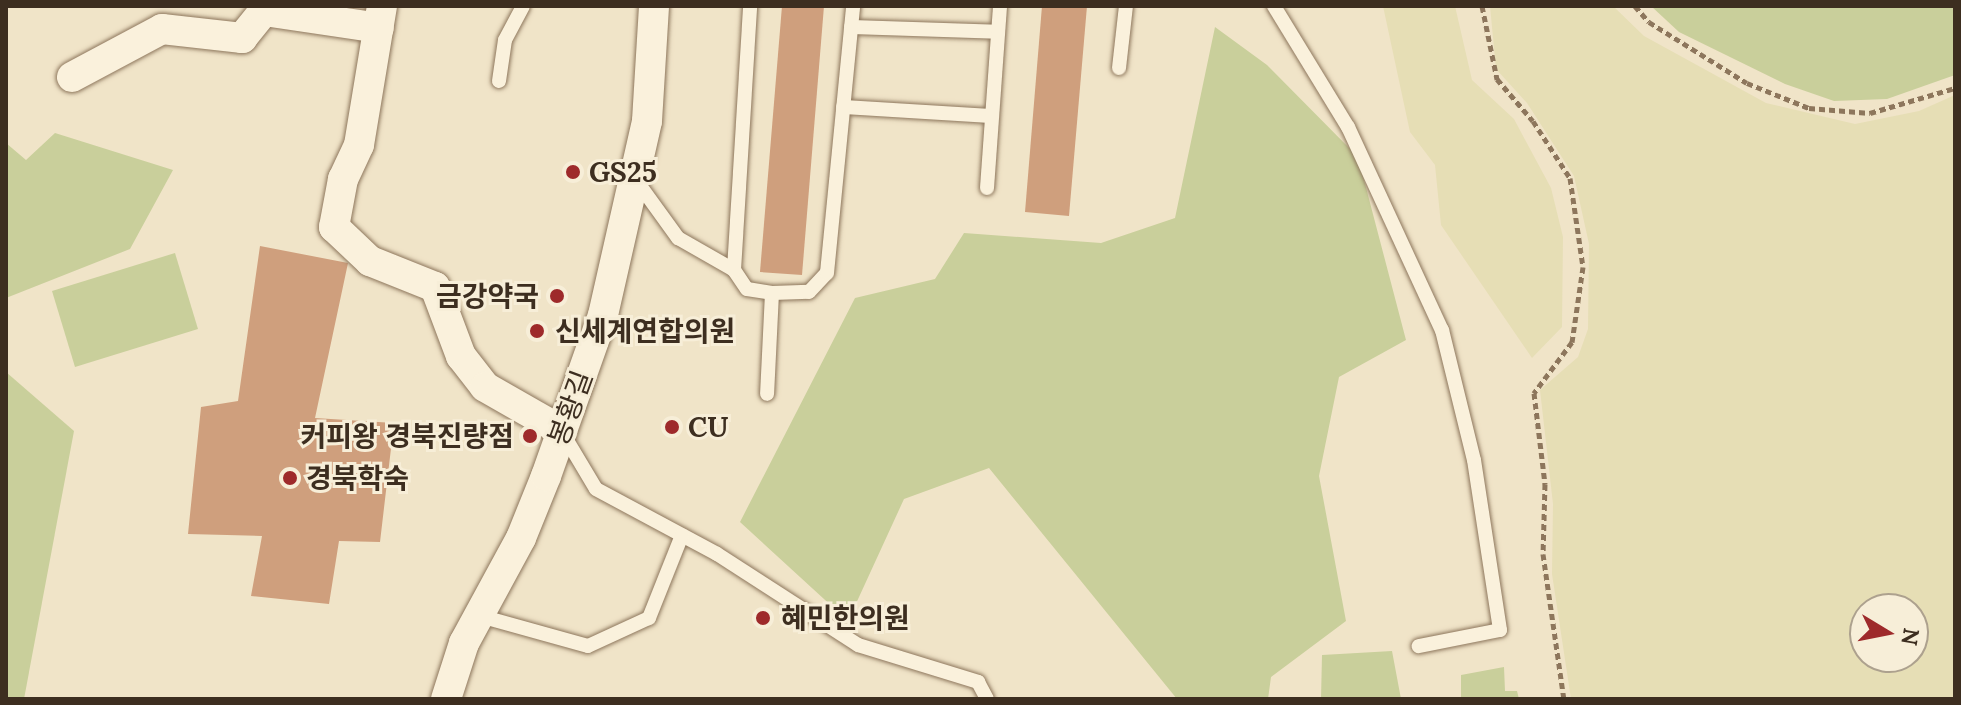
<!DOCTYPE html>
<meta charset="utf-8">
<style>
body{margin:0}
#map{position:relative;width:1961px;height:705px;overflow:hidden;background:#f0e4c8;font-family:Lora,"Noto Sans KR",serif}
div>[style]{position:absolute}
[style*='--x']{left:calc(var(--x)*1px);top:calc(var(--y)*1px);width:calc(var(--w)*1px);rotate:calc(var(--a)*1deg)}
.farmland>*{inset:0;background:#e6deb5}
.green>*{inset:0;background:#c9cf9b}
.building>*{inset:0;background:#cf9f7d}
.path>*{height:5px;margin-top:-2.5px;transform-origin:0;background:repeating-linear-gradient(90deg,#8d765c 0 6px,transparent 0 10px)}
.roads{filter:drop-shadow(0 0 2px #8d765c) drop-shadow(0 0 2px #8d765c)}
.lane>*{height:14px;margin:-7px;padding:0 7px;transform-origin:7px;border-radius:7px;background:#faf1dc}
.street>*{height:30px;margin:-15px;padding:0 15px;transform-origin:15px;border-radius:15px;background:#faf1dc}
.dots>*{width:22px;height:22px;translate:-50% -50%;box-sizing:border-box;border:4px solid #f7eed8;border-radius:50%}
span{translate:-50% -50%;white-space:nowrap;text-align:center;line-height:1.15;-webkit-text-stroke:6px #f7eed8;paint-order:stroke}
.poi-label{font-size:28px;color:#3d2e20;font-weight:700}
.left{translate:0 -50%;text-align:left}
.right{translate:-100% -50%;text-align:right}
.street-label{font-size:28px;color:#3d2e20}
.frame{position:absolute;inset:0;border:8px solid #3d2e20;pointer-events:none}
.north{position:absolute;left:1849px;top:593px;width:80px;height:80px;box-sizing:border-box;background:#f7eed8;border:2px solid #ada18e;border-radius:50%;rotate:100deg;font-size:22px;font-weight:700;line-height:32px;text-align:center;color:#3d2e20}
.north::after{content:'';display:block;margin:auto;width:28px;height:36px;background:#9e2a2b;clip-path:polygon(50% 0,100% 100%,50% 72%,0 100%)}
</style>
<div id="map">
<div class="farmland">
<div style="clip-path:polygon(1383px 6px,1455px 6px,1472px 80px,1514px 119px,1551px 188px,1563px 237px,1562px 327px,1532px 358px,1441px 225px,1435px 165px,1410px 132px)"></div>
<div style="clip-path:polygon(evenodd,1490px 6px,1613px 6px,1644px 36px,1766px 103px,1855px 124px,1919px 111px,1955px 95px,1955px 699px,1571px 699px,1552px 574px,1553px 504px,1540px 390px,1578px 357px,1588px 329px,1589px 244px,1574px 176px,1527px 103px,1496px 69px,1490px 6px,1865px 609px,1913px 609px,1913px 657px,1865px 657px,1865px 609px)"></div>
</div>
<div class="green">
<div style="clip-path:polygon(1651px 6px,1955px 6px,1955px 75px,1887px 99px,1834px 101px,1785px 84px,1679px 32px)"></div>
<div style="clip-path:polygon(1215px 27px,1267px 65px,1358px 157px,1406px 340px,1339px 377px,1319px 476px,1346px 621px,1271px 677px,1268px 699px,1177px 699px,989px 468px,904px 499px,848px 621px,740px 522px,855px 298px,935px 279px,964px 233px,1101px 243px,1175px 218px)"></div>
<div style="clip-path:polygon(55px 133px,173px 170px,130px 249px,6px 298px,6px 143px,26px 160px)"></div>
<div style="clip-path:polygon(175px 253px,198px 329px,75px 367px,52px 291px)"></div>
<div style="clip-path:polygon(6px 372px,74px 431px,24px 699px,6px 699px)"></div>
<div style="clip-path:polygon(1392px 651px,1401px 699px,1321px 699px,1322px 655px)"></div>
<div style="clip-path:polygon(1504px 667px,1505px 691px,1517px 691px,1519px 699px,1461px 699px,1461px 675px)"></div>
</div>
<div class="building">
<div style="clip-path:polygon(782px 6px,824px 6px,802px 275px,760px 272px)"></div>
<div style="clip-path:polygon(1042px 6px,1087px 6px,1069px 216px,1025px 212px)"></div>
<div style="clip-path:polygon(260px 246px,348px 263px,315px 418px,394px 423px,380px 542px,339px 541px,329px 604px,251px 596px,262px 536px,188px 534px,201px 407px,238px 401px)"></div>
</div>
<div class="path">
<div style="--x:1482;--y:6;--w:75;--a:78.4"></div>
<div style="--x:1497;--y:79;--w:55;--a:49.4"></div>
<div style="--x:1533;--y:121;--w:68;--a:57"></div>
<div style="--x:1570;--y:178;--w:90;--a:81.7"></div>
<div style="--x:1583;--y:267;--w:76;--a:98.3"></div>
<div style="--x:1572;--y:342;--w:64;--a:126.7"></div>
<div style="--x:1534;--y:393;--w:92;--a:83.1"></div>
<div style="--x:1545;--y:484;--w:70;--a:91.6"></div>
<div style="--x:1543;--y:554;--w:147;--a:81.8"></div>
<div style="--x:1635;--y:6;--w:21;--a:49"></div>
<div style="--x:1649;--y:22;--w:115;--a:31.9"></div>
<div style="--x:1747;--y:83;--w:67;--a:22"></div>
<div style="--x:1809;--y:108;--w:61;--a:4.7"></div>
<div style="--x:1870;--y:113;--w:89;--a:-16.4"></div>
</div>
<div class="roads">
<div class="lane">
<div style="--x:1274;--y:6;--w:142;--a:58.6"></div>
<div style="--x:1348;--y:127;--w:224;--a:65.2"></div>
<div style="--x:1442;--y:330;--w:134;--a:76.2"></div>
<div style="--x:1474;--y:460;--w:172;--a:81.3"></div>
<div style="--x:1500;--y:630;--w:83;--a:168.8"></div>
<div style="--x:851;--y:27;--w:147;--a:1.9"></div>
<div style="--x:1119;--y:68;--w:62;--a:-83.6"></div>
<div style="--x:499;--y:81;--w:41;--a:-81.7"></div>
<div style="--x:505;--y:40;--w:38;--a:-62"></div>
<div style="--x:843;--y:107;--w:149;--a:3.5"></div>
<div style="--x:636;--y:180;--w:72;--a:54.1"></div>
<div style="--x:678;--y:238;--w:64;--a:29.7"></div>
<div style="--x:734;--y:270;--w:23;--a:56"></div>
<div style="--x:747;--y:289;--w:25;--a:9"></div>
<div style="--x:772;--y:293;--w:101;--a:92.8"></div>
<div style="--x:987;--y:188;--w:182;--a:-85.9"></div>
<div style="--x:734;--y:270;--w:264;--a:-86.5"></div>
<div style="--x:772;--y:293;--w:37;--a:-2"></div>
<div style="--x:809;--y:292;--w:26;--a:-47"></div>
<div style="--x:827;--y:273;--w:268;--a:-84.4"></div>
<div style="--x:562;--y:432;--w:66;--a:59.2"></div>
<div style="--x:596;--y:489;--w:137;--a:28.2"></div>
<div style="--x:717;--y:554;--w:168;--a:32.8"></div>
<div style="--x:858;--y:645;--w:126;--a:17.1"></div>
<div style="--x:978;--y:682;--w:19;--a:62"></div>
<div style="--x:480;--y:616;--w:112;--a:15.5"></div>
<div style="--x:588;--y:646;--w:67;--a:-24.7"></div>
<div style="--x:649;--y:618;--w:89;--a:-68.3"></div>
</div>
<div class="street">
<div style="--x:382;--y:6;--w:141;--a:99.4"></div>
<div style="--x:359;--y:145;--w:38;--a:115"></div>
<div style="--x:343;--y:179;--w:49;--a:100.6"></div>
<div style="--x:334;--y:227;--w:50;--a:43.4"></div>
<div style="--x:370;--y:261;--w:70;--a:21.8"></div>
<div style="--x:435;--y:287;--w:74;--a:69.4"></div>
<div style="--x:461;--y:356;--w:39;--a:52"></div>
<div style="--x:485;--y:387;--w:89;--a:29.7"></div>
<div style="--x:72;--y:77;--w:102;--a:-28.1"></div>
<div style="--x:162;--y:29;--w:81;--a:6.4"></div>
<div style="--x:242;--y:38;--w:35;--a:-51"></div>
<div style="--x:264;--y:11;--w:116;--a:8.4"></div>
<div style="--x:446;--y:699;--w:59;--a:-72.2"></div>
<div style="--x:464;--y:643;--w:119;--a:-61.5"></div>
<div style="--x:521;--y:538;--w:67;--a:-68"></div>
<div style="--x:546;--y:476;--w:171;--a:-70.5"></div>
<div style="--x:603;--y:315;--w:199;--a:-77.2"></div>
<div style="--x:647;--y:121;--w:115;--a:-86.5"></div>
</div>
</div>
<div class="dots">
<div style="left:573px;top:172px;background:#9e2a2b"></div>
<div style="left:557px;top:296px;background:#9e2a2b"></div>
<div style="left:537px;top:331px;background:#9e2a2b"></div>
<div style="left:672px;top:427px;background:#9e2a2b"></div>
<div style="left:530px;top:436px;background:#9e2a2b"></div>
<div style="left:290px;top:478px;background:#9e2a2b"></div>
<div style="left:763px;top:618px;background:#9e2a2b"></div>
</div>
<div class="poi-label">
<span class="left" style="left:589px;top:172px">GS25</span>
<span class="right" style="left:539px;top:296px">금강약국</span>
<span class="left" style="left:555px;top:331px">신세계연합의원</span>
<span class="left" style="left:688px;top:427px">CU</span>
<span class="right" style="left:514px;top:436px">커피왕 경북진량점</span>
<span class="left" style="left:306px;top:478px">경북학숙</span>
<span class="left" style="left:781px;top:618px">혜민한의원</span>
</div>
<div class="street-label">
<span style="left:570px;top:408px;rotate:-70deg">봉황길</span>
</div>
<div class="frame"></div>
<div class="north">N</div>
</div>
